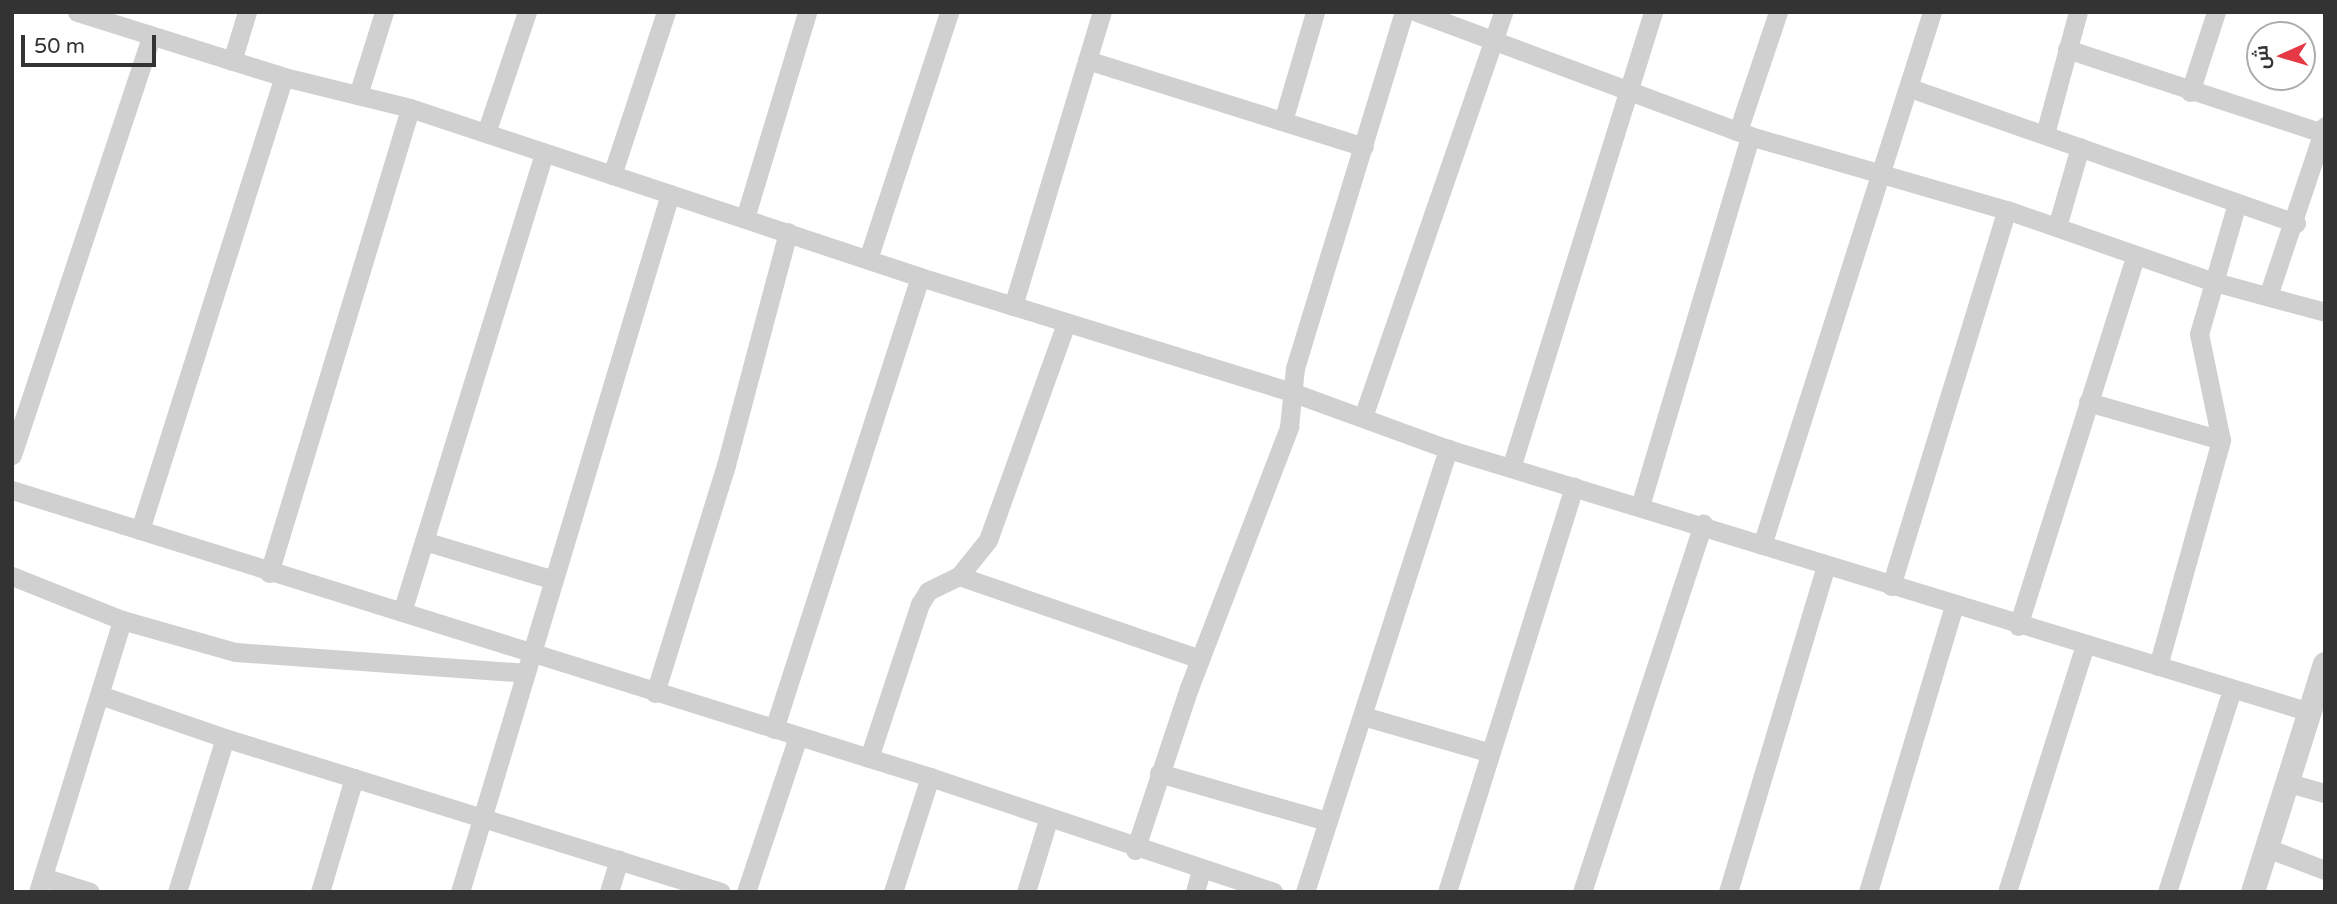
<!DOCTYPE html>
<meta charset="utf-8">
<style>
body{margin:0}
#map{position:relative;width:2337px;height:904px;overflow:hidden;background:#fff;font-family:"Varela Round",Cairo,sans-serif}
div>[style]{position:absolute}
[style*='--x']{left:calc(var(--x)*1px);top:calc(var(--y)*1px);width:calc(var(--w)*1px);rotate:calc(var(--a)*1deg)}
.minor>*{height:19px;margin:-9.5px;padding:0 9.5px;transform-origin:9.5px;border-radius:9.5px;background:#d0d0d0}
.tertiary>*{height:24px;margin:-12px;padding:0 12px;transform-origin:12px;border-radius:12px;background:#d0d0d0}
span{translate:-50% -50%;white-space:nowrap;text-align:center;line-height:1.15;-webkit-text-stroke:7px #fff;paint-order:stroke}
.frame{position:absolute;inset:0;border:14px solid #333;pointer-events:none}
.north{position:absolute;left:2246px;top:21px;width:70px;height:70px;box-sizing:border-box;background:#fff;border:2px solid #adadad;border-radius:50%;rotate:266deg;font-size:19px;font-weight:700;line-height:28px;text-align:center;color:#333}
.north::after{content:'';display:block;margin:auto;width:24px;height:32px;background:#e63946;clip-path:polygon(50% 0,100% 100%,50% 72%,0 100%)}
.scale{position:absolute;left:21px;top:35px;width:135px;height:32px;box-sizing:border-box;border:4px solid #333;border-top:0;padding-left:9px;font-size:21px;line-height:24px;white-space:nowrap;color:#333;-webkit-text-stroke:5px #fff;paint-order:stroke}
</style>
<div id="map">
<div class="minor">
<div style="--x:77;--y:12;--w:217;--a:17.4"></div>
<div style="--x:284;--y:77;--w:130;--a:13.8"></div>
<div style="--x:410;--y:108;--w:537;--a:18.33"></div>
<div style="--x:920;--y:277;--w:392;--a:17.2"></div>
<div style="--x:1294;--y:393;--w:164;--a:20"></div>
<div style="--x:1448;--y:449;--w:901;--a:16.97"></div>
<div style="--x:1417;--y:12;--w:355;--a:20.4"></div>
<div style="--x:1750;--y:136;--w:267;--a:16.1"></div>
<div style="--x:2007;--y:210;--w:216;--a:19.2"></div>
<div style="--x:2211;--y:281;--w:118;--a:15.2"></div>
<div style="--x:2067;--y:49;--w:272;--a:18.2"></div>
<div style="--x:1087;--y:60;--w:290;--a:17.4"></div>
<div style="--x:232;--y:61;--w:51;--a:-73"></div>
<div style="--x:1910;--y:88;--w:409;--a:19.3"></div>
<div style="--x:2190;--y:92;--w:84;--a:-72"></div>
<div style="--x:358;--y:95;--w:87;--a:-72.6"></div>
<div style="--x:1283;--y:121;--w:114;--a:-73.6"></div>
<div style="--x:1738;--y:131;--w:126;--a:-71.4"></div>
<div style="--x:486;--y:133;--w:128;--a:-71.3"></div>
<div style="--x:2045;--y:134;--w:126;--a:-74.9"></div>
<div style="--x:612;--y:175;--w:172;--a:-71.7"></div>
<div style="--x:745;--y:218;--w:215;--a:-73.2"></div>
<div style="--x:2057;--y:227;--w:83;--a:-74"></div>
<div style="--x:868;--y:259;--w:260;--a:-71.8"></div>
<div style="--x:2268;--y:296;--w:179;--a:-71.5"></div>
<div style="--x:1013;--y:306;--w:307;--a:-73.2"></div>
<div style="--x:2088;--y:402;--w:138;--a:15.9"></div>
<div style="--x:1363;--y:417;--w:429;--a:-70.9"></div>
<div style="--x:12;--y:455;--w:441;--a:-71.6"></div>
<div style="--x:1511;--y:468;--w:478;--a:-72.7"></div>
<div style="--x:12;--y:490;--w:962;--a:17.36"></div>
<div style="--x:930;--y:777;--w:362;--a:18.5"></div>
<div style="--x:1640;--y:506;--w:386;--a:-73.4"></div>
<div style="--x:140;--y:530;--w:475;--a:-72.4"></div>
<div style="--x:424;--y:541;--w:133;--a:16.7"></div>
<div style="--x:1762;--y:545;--w:559;--a:-72.31"></div>
<div style="--x:269;--y:573;--w:486;--a:-73.1"></div>
<div style="--x:12;--y:576;--w:118;--a:21.8"></div>
<div style="--x:122;--y:620;--w:117;--a:15.8"></div>
<div style="--x:235;--y:652;--w:291;--a:4.1"></div>
<div style="--x:959;--y:576;--w:255;--a:19"></div>
<div style="--x:1891;--y:586;--w:393;--a:-72.9"></div>
<div style="--x:402;--y:612;--w:480;--a:-72.8"></div>
<div style="--x:2018;--y:626;--w:389;--a:-72.4"></div>
<div style="--x:2158;--y:666;--w:235;--a:-74.4"></div>
<div style="--x:2221;--y:440;--w:108;--a:-101.7"></div>
<div style="--x:2199;--y:334;--w:136;--a:-73.8"></div>
<div style="--x:655;--y:693;--w:239;--a:-72.7"></div>
<div style="--x:726;--y:465;--w:241;--a:-75.1"></div>
<div style="--x:100;--y:695;--w:132;--a:19"></div>
<div style="--x:1363;--y:716;--w:130;--a:16.1"></div>
<div style="--x:774;--y:729;--w:475;--a:-72.1"></div>
<div style="--x:869;--y:758;--w:162;--a:-71.7"></div>
<div style="--x:920;--y:604;--w:15;--a:-58"></div>
<div style="--x:928;--y:591;--w:34;--a:-26"></div>
<div style="--x:959;--y:576;--w:46;--a:-51.1"></div>
<div style="--x:988;--y:540;--w:231;--a:-70.2"></div>
<div style="--x:1159;--y:773;--w:174;--a:16"></div>
<div style="--x:2289;--y:783;--w:37;--a:16"></div>
<div style="--x:2267;--y:848;--w:62;--a:20.8"></div>
<div style="--x:1135;--y:850;--w:171;--a:-71.6"></div>
<div style="--x:1189;--y:688;--w:280;--a:-69"></div>
<div style="--x:1289;--y:427;--w:59;--a:-84.2"></div>
<div style="--x:1295;--y:368;--w:372;--a:-73"></div>
<div style="--x:43;--y:877;--w:49;--a:17.7"></div>
<div style="--x:38;--y:892;--w:285;--a:-72.8"></div>
<div style="--x:177;--y:892;--w:161;--a:-72.7"></div>
<div style="--x:225;--y:738;--w:519;--a:17.25"></div>
<div style="--x:320;--y:892;--w:119;--a:-73.4"></div>
<div style="--x:460;--y:892;--w:729;--a:-73.26"></div>
<div style="--x:609;--y:892;--w:34;--a:-73"></div>
<div style="--x:746;--y:892;--w:163;--a:-71.5"></div>
<div style="--x:893;--y:892;--w:121;--a:-72.2"></div>
<div style="--x:1026;--y:892;--w:75;--a:-73"></div>
<div style="--x:1195;--y:892;--w:23;--a:-75"></div>
<div style="--x:1305;--y:892;--w:466;--a:-72.1"></div>
<div style="--x:1447;--y:892;--w:425;--a:-72.6"></div>
<div style="--x:1582;--y:892;--w:388;--a:-71.8"></div>
<div style="--x:1728;--y:892;--w:341;--a:-73.3"></div>
<div style="--x:1868;--y:892;--w:299;--a:-73.3"></div>
<div style="--x:2007;--y:892;--w:260;--a:-72.5"></div>
<div style="--x:2167;--y:892;--w:213;--a:-72.2"></div>
</div>
<div class="tertiary">
<div style="--x:2253;--y:892;--w:239;--a:-72.5"></div>
</div>
<div class="frame"></div>
<div class="north">ش</div>
<div class="scale">50 m</div>
</div>
